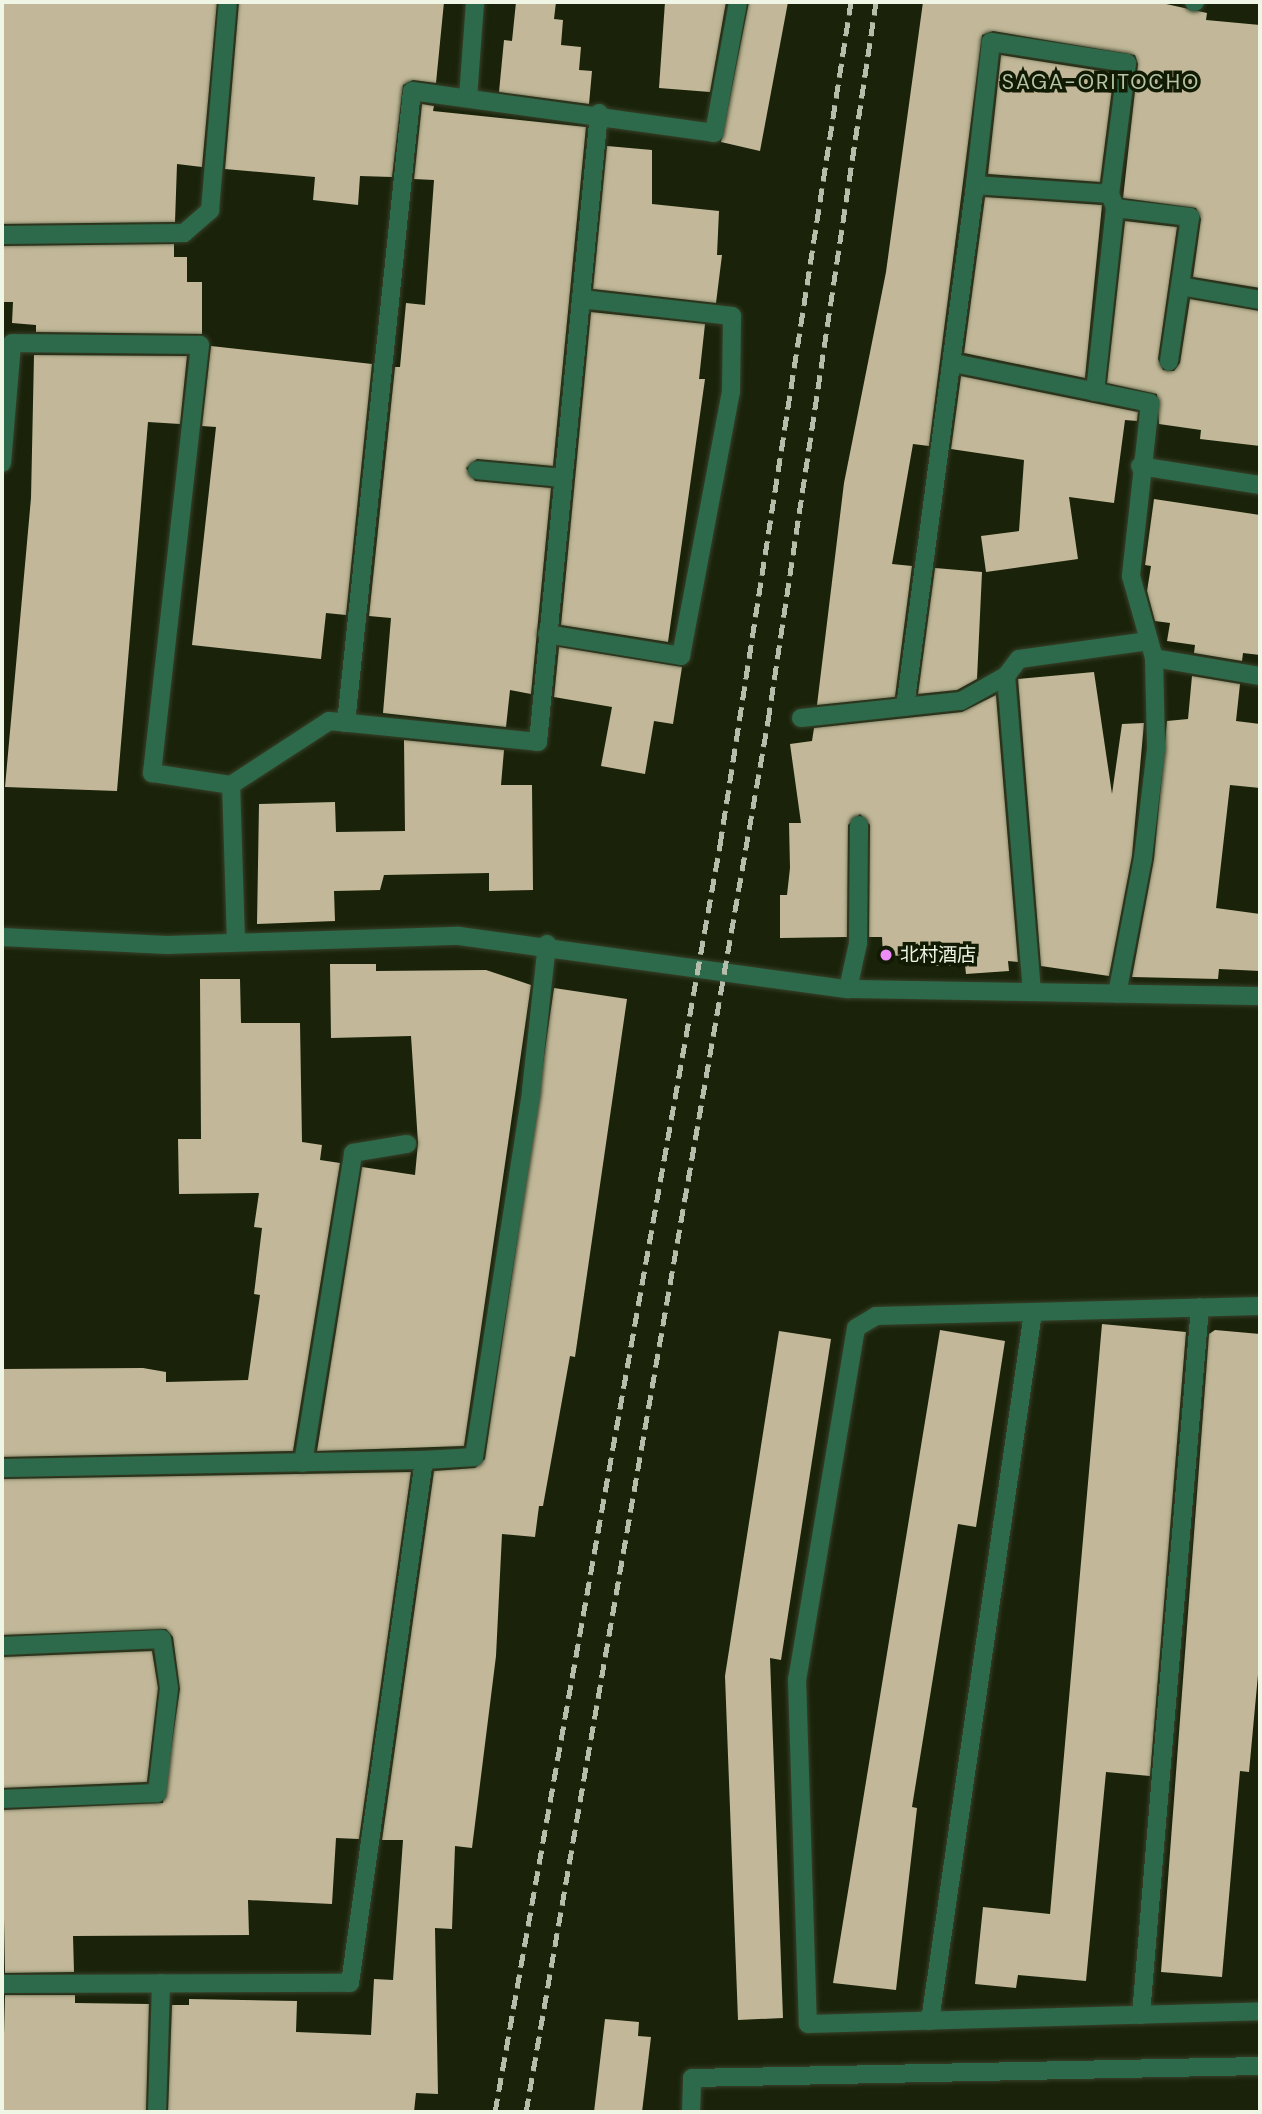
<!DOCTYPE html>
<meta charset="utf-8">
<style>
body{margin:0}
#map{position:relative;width:1262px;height:2114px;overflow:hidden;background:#1a230a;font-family:"DM Sans","Noto Sans JP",sans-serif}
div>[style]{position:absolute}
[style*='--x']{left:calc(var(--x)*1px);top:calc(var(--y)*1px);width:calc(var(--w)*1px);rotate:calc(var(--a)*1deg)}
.building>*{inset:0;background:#c2b899}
.roads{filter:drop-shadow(0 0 2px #384129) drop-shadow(0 0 2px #384129)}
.minor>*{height:18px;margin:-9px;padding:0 9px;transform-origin:9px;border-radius:9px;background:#2d6a4b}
.rail>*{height:5px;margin-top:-2.5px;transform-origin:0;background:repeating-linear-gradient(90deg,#b6bdab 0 14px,transparent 0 21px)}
.dots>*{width:19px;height:19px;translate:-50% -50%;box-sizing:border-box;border:4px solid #111a03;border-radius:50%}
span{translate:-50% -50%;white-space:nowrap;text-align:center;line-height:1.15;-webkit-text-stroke:7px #111a03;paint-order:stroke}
.poi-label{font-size:19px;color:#eff6e6}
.left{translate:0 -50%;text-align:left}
.neighbourhood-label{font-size:21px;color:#b7c4a5;letter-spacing:2px}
.frame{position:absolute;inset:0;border:4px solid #eff6e6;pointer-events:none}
</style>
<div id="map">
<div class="building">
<div style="clip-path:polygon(2px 2px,217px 2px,202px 167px,177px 164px,175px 222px,2px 224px)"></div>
<div style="clip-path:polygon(239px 2px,444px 2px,436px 83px,413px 80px,403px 85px,392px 177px,360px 176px,358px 205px,313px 200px,315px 177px,225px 169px)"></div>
<div style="clip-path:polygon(516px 2px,556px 2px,554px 19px,563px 20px,561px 45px,581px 47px,579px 70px,592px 71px,589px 104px,499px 92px,504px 40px,512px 41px)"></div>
<div style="clip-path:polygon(665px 2px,726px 2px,710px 92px,659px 88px)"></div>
<div style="clip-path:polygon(749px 2px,788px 2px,760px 151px,721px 142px)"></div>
<div style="clip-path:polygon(923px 2px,1157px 2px,1207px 13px,1206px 20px,1260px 25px,1260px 288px,1193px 277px,1201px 219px,1196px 208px,1123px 198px,1138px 64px,1135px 55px,993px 31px,982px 35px,929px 446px,913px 444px,892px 564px,912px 566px,895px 697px,817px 705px,844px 483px,886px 272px)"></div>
<div style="clip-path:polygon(1001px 55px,1114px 73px,1100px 182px,988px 174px)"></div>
<div style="clip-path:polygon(422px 104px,434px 106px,433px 111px,586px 127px,553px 466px,477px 459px,466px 468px,475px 481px,551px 488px,531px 694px,510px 690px,506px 727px,383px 713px,391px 618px,369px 616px,395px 367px,400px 367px,406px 303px,425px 305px,434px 180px,414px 179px)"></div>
<div style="clip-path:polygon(607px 146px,652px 150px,652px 204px,719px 211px,717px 255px,722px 255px,716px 303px,593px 289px)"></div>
<div style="clip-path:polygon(985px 197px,1102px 205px,1085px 378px,964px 353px)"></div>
<div style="clip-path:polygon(1125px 221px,1177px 227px,1158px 359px,1163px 370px,1174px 371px,1180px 363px,1190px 299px,1260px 311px,1260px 446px,1200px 439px,1201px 430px,1159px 424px,1157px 394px,1107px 383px)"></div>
<div style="clip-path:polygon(174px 244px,174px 257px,187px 257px,187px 282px,202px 282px,202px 334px,36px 332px,36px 325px,12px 323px,13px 302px,2px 302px,2px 246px)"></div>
<div style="clip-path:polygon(591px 312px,705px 324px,699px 379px,705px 379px,668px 642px,561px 625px)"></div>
<div style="clip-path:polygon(211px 346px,372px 364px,346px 615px,326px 613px,321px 659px,192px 645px,216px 427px,202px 426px)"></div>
<div style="clip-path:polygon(34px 355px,187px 356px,180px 424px,148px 422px,117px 791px,5px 787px,31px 498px)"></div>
<div style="clip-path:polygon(961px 376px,1138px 412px,1137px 421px,1125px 420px,1114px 503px,1069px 497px,1078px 559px,986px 572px,981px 536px,1019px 531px,1024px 460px,951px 449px)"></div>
<div style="clip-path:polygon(1154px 499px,1260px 515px,1260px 655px,1243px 653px,1242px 661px,1194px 653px,1195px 645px,1167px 641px,1170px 623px,1155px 621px,1147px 591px,1151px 566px,1145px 565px)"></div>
<div style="clip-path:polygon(935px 568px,982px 572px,977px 679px,957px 690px,918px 694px)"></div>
<div style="clip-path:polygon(559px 647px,682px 667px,673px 724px,654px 721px,645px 774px,601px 766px,612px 707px,554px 697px)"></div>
<div style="clip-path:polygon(1094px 672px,1112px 794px,1122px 724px,1144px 723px,1132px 856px,1109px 976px,1041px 966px,1018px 679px)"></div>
<div style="clip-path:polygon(1192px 676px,1240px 684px,1236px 721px,1260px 724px,1260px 788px,1230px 785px,1216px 908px,1260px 914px,1260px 971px,1219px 969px,1218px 979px,1132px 977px,1154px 859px,1167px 721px,1188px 719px)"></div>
<div style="clip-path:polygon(996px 695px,1018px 962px,1008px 961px,1009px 971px,966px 974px,965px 965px,927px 966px,927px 955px,883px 956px,882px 937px,869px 937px,870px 825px,860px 814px,848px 825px,847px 937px,780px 938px,780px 895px,787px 895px,790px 868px,789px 823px,801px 823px,790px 744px,812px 741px,814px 728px,962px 712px)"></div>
<div style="clip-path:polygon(404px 740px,504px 750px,501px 785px,532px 785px,533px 890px,489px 891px,489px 873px,384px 875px,380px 890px,334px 891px,335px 921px,257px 924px,259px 804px,335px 802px,336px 832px,405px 831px)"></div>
<div style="clip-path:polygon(330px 964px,376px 964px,376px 971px,486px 970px,531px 985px,464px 1446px,317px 1451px,362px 1167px,415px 1175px,418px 1143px,411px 1036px,331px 1038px)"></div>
<div style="clip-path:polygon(200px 979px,240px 979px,241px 1023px,300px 1023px,302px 1142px,322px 1145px,320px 1160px,340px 1163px,293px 1451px,2px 1457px,2px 1369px,143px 1368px,166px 1372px,166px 1382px,248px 1380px,260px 1295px,254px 1294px,262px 1228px,254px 1227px,259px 1193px,179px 1194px,178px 1139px,201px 1139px)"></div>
<div style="clip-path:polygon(554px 988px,627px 999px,575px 1357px,570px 1356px,543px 1506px,539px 1506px,535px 1537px,502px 1534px,496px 1656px,472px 1848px,455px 1846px,452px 1929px,435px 1928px,438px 2094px,416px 2093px,414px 2112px,168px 2112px,172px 2005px,189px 2005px,189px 1999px,297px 2001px,296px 2032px,371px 2035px,374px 1979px,393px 1980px,403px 1840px,382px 1840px,434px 1471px,475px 1468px,485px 1459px)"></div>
<div style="clip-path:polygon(1102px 1324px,1186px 1332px,1150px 1776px,1106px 1772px,1086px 1981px,1018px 1975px,1016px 1988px,975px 1984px,983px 1907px,1050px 1914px)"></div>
<div style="clip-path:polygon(940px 1330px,1005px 1341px,976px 1527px,958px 1524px,912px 1807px,917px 1808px,896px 1990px,833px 1983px)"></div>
<div style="clip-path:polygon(1215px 1330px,1260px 1334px,1260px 1653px,1249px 1772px,1240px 1771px,1222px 1977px,1161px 1972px,1209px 1334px)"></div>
<div style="clip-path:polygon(779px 1331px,831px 1339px,781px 1660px,770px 1658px,783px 2018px,738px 2020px,725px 1676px)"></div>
<div style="clip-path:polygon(411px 1472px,359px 1839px,336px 1838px,332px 1904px,248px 1900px,249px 1935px,73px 1936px,74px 1972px,5px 1973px,2px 1810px,163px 1803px,180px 1689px,173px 1637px,166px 1629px,2px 1635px,2px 1479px)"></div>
<div style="clip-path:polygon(152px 1651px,158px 1688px,147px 1782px,2px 1788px,2px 1657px)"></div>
<div style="clip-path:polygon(5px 1995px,75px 1995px,75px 2003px,149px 2004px,146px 2112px,2px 2112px)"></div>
<div style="clip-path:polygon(605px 2019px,639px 2022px,638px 2036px,651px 2037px,642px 2112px,594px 2112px)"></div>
</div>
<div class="roads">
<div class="minor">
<div style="--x:1194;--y:2;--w:1;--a:0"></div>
<div style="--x:468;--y:98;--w:96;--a:-85.8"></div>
<div style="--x:1110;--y:194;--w:15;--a:70"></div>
<div style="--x:1115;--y:208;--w:76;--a:6.8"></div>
<div style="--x:1190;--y:217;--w:146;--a:98.3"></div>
<div style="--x:2;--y:235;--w:182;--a:-0.6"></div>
<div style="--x:184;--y:233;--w:35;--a:-41"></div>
<div style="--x:210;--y:210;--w:209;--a:-85.1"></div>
<div style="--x:1180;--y:286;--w:81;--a:9.9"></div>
<div style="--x:954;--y:363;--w:200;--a:11.5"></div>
<div style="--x:1150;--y:403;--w:174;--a:96.3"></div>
<div style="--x:1131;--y:576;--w:85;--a:74.3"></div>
<div style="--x:1154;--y:658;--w:91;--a:88.7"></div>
<div style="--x:1156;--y:749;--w:110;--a:96.8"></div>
<div style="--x:1143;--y:858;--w:138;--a:100.8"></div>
<div style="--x:1095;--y:392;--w:185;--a:-83.8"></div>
<div style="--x:2;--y:463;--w:120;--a:-85.2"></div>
<div style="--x:12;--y:343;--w:188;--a:0.6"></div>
<div style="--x:200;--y:345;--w:431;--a:96.4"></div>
<div style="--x:152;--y:773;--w:80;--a:8.6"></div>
<div style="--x:1140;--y:466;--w:121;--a:9"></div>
<div style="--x:477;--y:470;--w:86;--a:5.3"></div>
<div style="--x:547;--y:634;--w:136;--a:9.3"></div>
<div style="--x:681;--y:656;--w:270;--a:-79.3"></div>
<div style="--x:731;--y:391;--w:75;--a:-89.2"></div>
<div style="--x:732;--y:316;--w:152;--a:-173.6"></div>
<div style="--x:1154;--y:658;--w:108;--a:9.6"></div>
<div style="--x:1006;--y:676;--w:317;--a:85.3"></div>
<div style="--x:905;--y:707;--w:527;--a:-82.36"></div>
<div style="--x:975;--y:185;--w:135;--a:3.8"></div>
<div style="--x:1110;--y:194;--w:132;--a:-82.6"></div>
<div style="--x:1127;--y:63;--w:138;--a:-171.2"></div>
<div style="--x:991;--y:42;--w:144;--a:96.4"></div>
<div style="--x:801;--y:718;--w:161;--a:-6.1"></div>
<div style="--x:961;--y:701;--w:51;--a:-29.1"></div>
<div style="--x:1006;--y:676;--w:21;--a:-53"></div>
<div style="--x:1019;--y:659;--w:131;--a:-7.9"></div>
<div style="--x:346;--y:723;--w:635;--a:-84.04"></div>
<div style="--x:412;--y:91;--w:305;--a:7.9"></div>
<div style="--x:714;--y:133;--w:133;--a:-79.6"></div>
<div style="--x:2;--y:937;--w:165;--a:2.8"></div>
<div style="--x:167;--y:945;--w:292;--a:-1.8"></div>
<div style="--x:459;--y:936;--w:393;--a:7.8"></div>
<div style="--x:848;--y:989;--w:412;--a:1"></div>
<div style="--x:236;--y:942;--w:157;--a:-91.8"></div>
<div style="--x:231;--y:785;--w:117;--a:-33.1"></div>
<div style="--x:329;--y:721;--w:210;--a:5.7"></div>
<div style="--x:538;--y:742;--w:632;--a:-84.46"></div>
<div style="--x:848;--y:989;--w:47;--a:-77.7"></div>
<div style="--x:858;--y:943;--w:118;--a:-89.5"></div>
<div style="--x:1260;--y:1306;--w:384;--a:178.5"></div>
<div style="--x:876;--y:1316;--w:23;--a:149"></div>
<div style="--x:856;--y:1328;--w:356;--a:99.5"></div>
<div style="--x:797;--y:1679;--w:345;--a:88.2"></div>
<div style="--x:808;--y:2024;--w:452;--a:-1.6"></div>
<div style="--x:303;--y:1463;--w:314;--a:-80.8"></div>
<div style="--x:353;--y:1153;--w:55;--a:-9.5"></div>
<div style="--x:2;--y:1468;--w:422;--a:-1.1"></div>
<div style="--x:2;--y:1646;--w:160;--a:-2.5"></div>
<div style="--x:162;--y:1639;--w:49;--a:81.9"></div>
<div style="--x:169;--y:1688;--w:106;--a:96.5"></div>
<div style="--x:157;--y:1793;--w:155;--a:177.8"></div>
<div style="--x:2;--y:1984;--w:348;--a:-0.2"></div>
<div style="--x:350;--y:1983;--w:528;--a:-81.95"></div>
<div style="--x:424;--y:1460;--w:50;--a:-3.4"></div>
<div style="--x:474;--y:1457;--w:370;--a:-81.1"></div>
<div style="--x:531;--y:1091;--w:148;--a:-83.8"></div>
<div style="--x:1141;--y:2015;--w:710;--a:-85.24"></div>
<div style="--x:930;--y:2021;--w:716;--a:-81.73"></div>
<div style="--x:157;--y:2112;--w:129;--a:-88.2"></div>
<div style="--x:691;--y:2112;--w:34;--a:-88"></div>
<div style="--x:692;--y:2078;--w:568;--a:-1.21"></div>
</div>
</div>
<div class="rail">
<div style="--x:495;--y:2112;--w:1287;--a:-79.93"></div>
<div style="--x:720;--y:845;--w:853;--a:-81.17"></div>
<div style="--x:526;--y:2112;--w:1412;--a:-80.13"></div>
<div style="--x:768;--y:721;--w:727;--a:-81.46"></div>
</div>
<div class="dots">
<div style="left:886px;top:955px;background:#ee8cf8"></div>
</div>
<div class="poi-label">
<span class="left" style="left:900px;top:955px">北村酒店</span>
</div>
<div class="neighbourhood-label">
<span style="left:1101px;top:82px">SAGA-ORITOCHO</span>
</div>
<div class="frame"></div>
</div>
